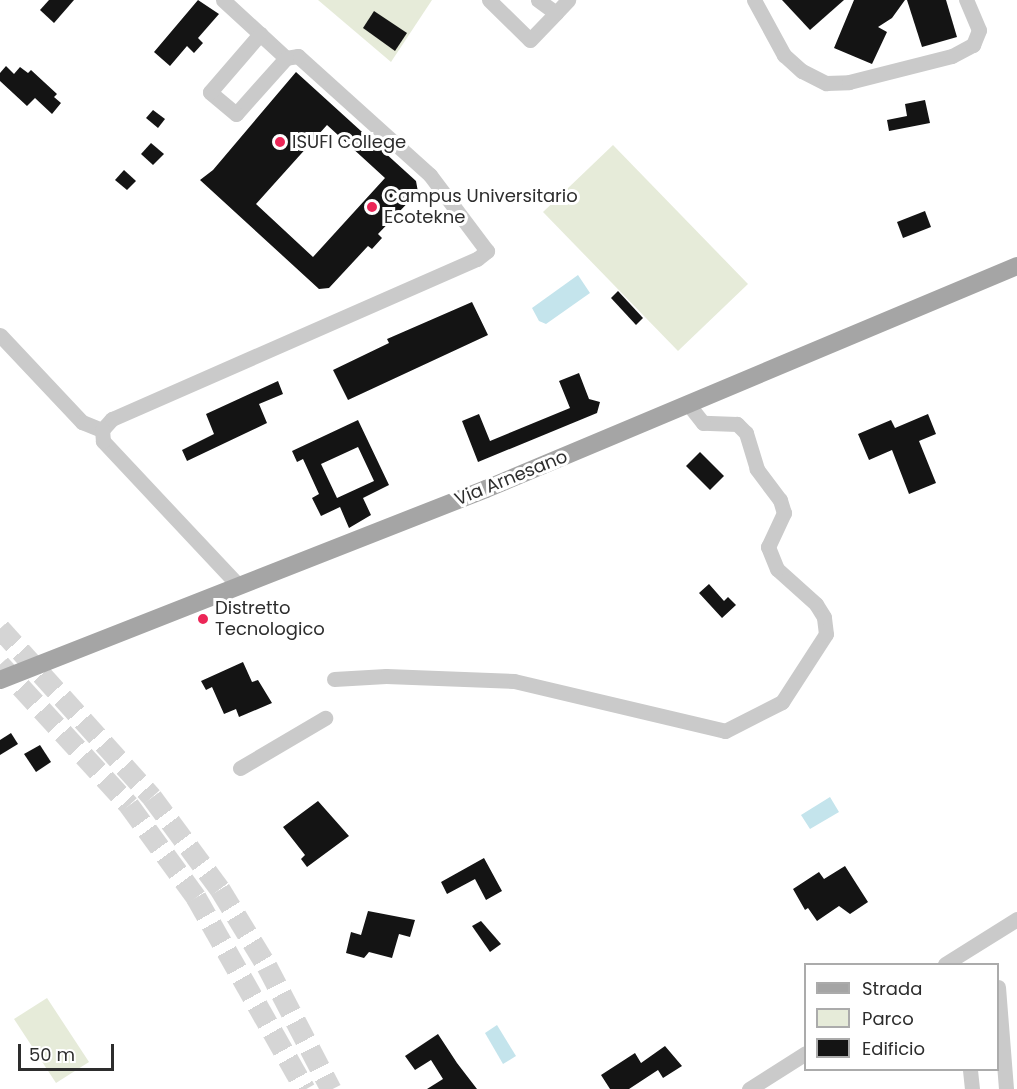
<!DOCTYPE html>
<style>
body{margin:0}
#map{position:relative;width:1017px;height:1089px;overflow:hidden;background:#fff;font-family:Poppins,sans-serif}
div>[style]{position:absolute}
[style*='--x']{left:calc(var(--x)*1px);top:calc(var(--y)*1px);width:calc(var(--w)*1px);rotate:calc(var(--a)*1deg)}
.green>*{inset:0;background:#e6ebd9}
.water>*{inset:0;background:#c4e4ec}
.building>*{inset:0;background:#141414}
.highway-tunnel>*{height:21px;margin-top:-10.5px;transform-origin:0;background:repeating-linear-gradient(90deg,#d5d5d5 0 21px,transparent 0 31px)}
.minor>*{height:15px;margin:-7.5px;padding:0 7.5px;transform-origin:7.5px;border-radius:7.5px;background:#cacaca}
.major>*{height:18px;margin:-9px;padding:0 9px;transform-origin:9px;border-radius:9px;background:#a5a5a5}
.dots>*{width:16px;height:16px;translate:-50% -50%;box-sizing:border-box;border:3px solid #fff;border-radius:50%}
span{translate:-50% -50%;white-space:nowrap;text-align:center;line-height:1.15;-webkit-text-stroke:6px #fff;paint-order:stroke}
.poi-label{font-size:18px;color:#2d2d2d}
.left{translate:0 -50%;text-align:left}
.street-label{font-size:18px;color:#2d2d2d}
.legend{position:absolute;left:804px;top:963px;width:195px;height:108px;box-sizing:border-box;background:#fff;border:2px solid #ababab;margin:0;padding:8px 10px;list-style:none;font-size:18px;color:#2d2d2d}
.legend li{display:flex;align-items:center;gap:12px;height:30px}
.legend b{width:30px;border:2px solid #ababab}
.scale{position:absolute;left:18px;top:1044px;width:96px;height:27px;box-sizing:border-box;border:3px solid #2d2d2d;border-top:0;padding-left:8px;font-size:18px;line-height:21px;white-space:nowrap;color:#2d2d2d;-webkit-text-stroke:4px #fff;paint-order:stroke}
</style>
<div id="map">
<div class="green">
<div style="clip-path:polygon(318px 0,432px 0,391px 62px)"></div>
<div style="clip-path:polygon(613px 145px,748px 284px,678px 351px,543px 212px)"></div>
<div style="clip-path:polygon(47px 998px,89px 1062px,56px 1083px,14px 1019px)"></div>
</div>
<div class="water">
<div style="clip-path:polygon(578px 275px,590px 293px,546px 324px,539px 321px,532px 308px)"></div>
<div style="clip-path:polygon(830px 797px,839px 812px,810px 829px,801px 815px)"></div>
<div style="clip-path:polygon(497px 1025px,516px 1056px,503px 1064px,485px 1033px)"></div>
</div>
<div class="building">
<div style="clip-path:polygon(49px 0,74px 0,54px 23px,40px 10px)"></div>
<div style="clip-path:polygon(198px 0,219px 14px,198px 38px,203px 43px,194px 53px,187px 46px,170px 66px,154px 52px)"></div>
<div style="clip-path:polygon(782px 0,844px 0,810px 30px)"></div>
<div style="clip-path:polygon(854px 0,905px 0,892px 18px,878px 27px,887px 32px,872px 64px,834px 48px)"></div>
<div style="clip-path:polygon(907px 0,946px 0,957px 37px,922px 47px)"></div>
<div style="clip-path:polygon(374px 11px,407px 33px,395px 51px,363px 28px)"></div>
<div style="clip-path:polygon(6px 66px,14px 74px,20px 67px,28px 73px,31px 70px,57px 94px,54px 97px,61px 103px,52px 114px,35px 98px,27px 106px,0 81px,0 73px)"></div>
<div style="clip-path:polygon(evenodd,296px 72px,416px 181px,418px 192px,378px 234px,382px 238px,372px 249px,368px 246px,329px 288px,319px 289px,200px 180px,213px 170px,296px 72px,327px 125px,385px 178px,313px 257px,256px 204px,327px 125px)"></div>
<div style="clip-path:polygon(925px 100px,930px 123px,889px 131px,887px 120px,907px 116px,905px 104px)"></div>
<div style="clip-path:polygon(153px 110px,165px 119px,158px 128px,146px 118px)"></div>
<div style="clip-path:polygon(151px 143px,164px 154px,153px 165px,141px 154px)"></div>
<div style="clip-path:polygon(124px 170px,136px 181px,127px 190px,115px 180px)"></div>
<div style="clip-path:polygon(925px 211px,931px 227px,903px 238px,897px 222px)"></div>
<div style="clip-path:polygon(618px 291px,643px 318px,636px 325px,611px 298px)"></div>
<div style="clip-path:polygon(472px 302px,488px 335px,348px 400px,333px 370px,389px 343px,387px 339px)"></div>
<div style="clip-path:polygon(579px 373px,589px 399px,600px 402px,597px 413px,478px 462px,462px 421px,479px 414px,490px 441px,570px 408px,559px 381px)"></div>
<div style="clip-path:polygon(278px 381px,283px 394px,259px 404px,267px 423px,187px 461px,182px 450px,214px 434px,206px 414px)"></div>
<div style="clip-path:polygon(928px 414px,936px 434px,919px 441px,936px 483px,909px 494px,892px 450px,869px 460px,858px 434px,891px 420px,895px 428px)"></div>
<div style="clip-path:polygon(evenodd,358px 420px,389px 485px,363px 498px,371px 515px,349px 528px,340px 507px,321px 516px,312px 498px,319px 494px,303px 459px,297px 462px,292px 451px,358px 420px,358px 447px,374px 481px,337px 498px,321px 464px,358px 447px)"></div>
<div style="clip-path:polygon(700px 452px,724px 476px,710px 490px,686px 466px)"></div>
<div style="clip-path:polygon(709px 584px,724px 601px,728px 597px,736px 605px,722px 618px,699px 593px)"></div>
<div style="clip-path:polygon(243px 662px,252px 682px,258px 680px,272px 703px,239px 717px,236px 709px,224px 714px,212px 687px,206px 690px,201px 681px)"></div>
<div style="clip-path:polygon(11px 733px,18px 744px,0 755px,0 740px)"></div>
<div style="clip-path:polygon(40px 745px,51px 762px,36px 772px,24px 754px)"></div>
<div style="clip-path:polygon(318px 801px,349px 836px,307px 867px,301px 859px,305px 855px,283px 827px)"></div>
<div style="clip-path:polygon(484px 858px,502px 891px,486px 900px,475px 879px,447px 894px,441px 882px)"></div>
<div style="clip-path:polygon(845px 866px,868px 902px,850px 914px,839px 906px,817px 921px,808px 908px,805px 910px,793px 889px,819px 872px,824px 879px)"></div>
<div style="clip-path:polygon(368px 911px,415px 920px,410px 937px,399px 934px,392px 958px,369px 952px,364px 958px,346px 953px,351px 932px,361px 935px)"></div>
<div style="clip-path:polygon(481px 921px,501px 944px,490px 952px,472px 926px)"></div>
<div style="clip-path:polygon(438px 1034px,457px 1063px,477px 1089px,427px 1089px,443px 1079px,431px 1060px,415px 1070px,405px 1056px)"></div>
<div style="clip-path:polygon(665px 1046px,682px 1066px,663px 1078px,658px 1070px,629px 1089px,610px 1089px,601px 1075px,635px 1053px,641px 1063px)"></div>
</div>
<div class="highway-tunnel">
<div style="--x:0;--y:628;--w:227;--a:48"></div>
<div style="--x:152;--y:797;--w:114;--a:53.5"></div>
<div style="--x:220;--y:889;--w:90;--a:58.6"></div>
<div style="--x:267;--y:966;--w:139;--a:62.5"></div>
<div style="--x:0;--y:664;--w:191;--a:47.5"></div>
<div style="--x:129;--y:805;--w:114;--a:53.9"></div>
<div style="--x:196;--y:897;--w:221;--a:60.4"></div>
</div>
<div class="minor">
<div style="--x:223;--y:0;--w:86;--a:42.6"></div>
<div style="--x:489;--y:0;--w:57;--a:44.3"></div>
<div style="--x:530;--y:40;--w:37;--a:-46"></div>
<div style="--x:538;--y:0;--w:22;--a:36"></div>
<div style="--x:556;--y:13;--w:18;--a:-47"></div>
<div style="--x:754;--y:0;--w:63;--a:61.4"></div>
<div style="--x:784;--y:55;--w:24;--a:42"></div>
<div style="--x:802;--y:71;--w:27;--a:27"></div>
<div style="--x:826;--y:83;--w:23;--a:-2"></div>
<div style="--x:849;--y:82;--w:106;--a:-14.2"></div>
<div style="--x:952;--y:56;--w:24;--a:-28"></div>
<div style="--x:973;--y:45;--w:16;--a:-68"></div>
<div style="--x:979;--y:30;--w:33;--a:-113"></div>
<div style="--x:0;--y:335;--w:120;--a:46.7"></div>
<div style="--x:82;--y:422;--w:22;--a:22"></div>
<div style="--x:239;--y:586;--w:199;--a:-133.2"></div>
<div style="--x:103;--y:441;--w:11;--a:-95"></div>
<div style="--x:102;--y:430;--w:15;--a:-48"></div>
<div style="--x:112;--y:419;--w:399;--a:-23.7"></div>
<div style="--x:477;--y:259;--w:13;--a:-39"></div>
<div style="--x:487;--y:251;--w:95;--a:-126.9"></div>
<div style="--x:430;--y:175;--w:178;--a:-138"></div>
<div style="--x:298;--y:56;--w:12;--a:171"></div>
<div style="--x:286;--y:58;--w:75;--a:131.8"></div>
<div style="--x:236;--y:114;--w:34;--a:-140"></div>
<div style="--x:210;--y:92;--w:77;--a:-49.2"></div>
<div style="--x:334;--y:679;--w:52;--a:-3.3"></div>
<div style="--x:386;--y:676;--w:128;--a:2.2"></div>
<div style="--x:514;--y:681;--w:217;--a:13.3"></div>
<div style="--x:725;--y:731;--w:64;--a:-27"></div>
<div style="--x:782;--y:702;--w:81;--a:-57.1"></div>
<div style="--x:826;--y:634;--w:17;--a:-97"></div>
<div style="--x:824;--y:617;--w:15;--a:-122"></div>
<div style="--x:816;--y:604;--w:52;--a:-138.1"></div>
<div style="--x:777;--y:569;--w:24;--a:-112"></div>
<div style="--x:768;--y:547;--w:38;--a:-65"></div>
<div style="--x:784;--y:513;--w:14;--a:-107"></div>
<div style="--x:780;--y:500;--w:39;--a:-127"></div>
<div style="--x:757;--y:469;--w:38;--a:-107"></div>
<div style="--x:746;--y:433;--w:13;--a:-135"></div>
<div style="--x:737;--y:424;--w:34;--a:-178"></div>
<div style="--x:703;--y:423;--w:24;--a:-128"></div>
<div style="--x:240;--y:768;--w:99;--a:-30.5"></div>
<div style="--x:945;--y:964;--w:85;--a:-32"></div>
<div style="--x:998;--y:987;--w:102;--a:85.5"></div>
<div style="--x:970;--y:1070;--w:19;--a:84"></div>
<div style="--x:749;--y:1089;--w:67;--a:-32.3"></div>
</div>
<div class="major">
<div style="--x:0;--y:680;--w:522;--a:-21.46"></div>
<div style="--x:486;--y:489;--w:576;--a:-22.78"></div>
</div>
<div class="dots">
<div style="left:280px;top:142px;background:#ec2657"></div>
<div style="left:372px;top:207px;background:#ec2657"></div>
<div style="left:203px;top:619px;background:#ec2657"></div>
</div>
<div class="poi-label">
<span class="left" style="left:292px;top:142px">ISUFI College</span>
<span class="left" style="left:384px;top:207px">Campus Universitario<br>Ecotekne</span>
<span class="left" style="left:215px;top:619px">Distretto<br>Tecnologico</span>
</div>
<div class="street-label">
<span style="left:511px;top:478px;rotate:-22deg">Via Arnesano</span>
</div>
<ul class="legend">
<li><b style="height:8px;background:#a5a5a5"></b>Strada</li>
<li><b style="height:16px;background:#e6ebd9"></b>Parco</li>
<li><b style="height:16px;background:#141414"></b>Edificio</li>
</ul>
<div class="scale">50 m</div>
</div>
